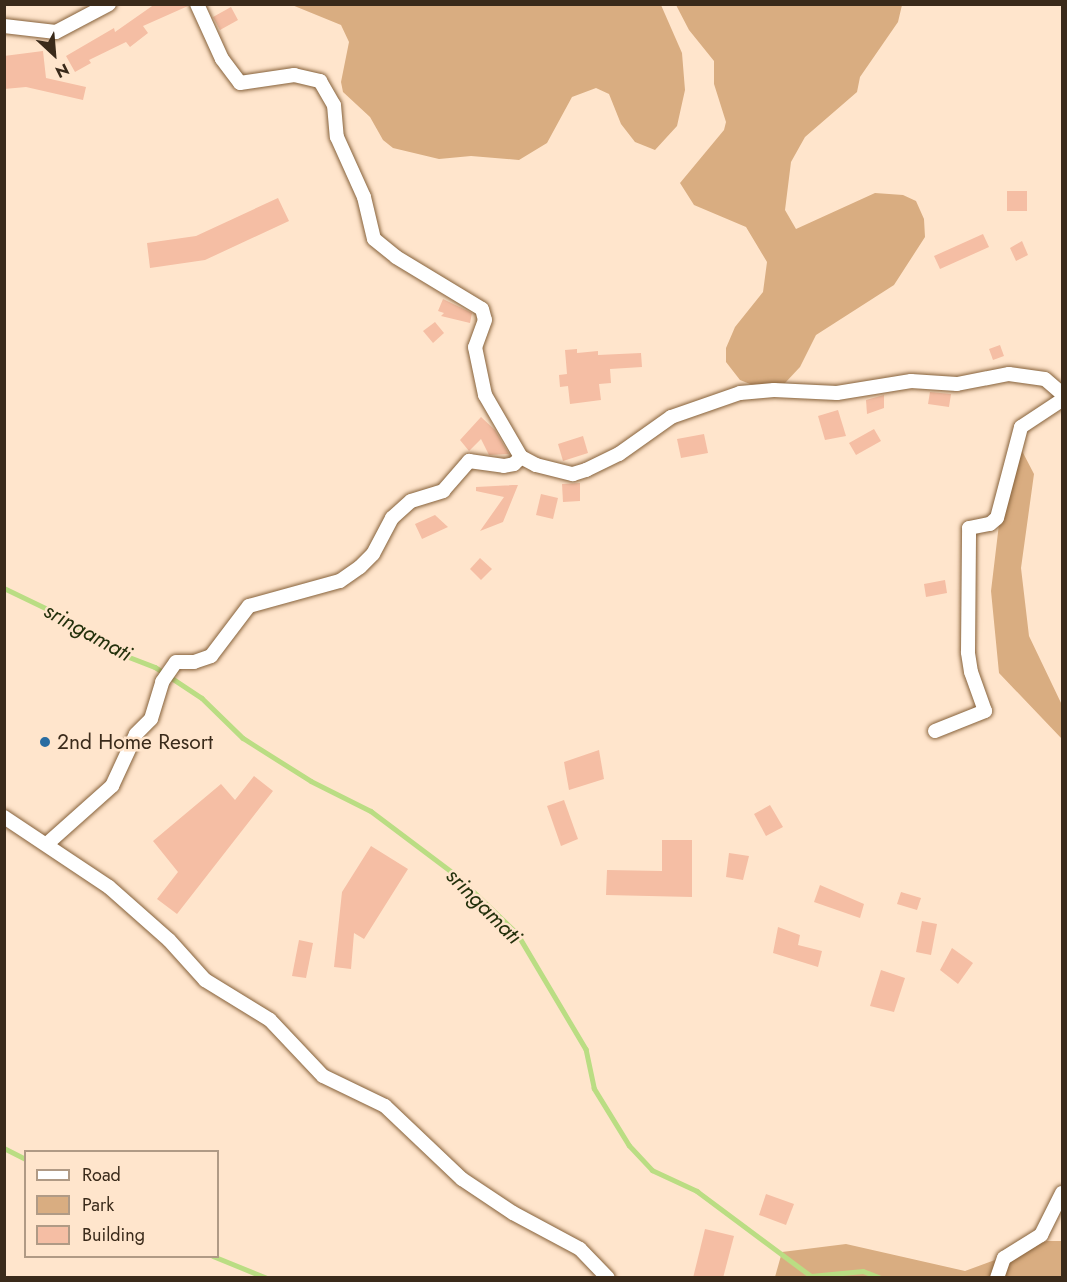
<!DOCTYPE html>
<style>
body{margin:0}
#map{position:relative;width:1067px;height:1282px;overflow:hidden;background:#ffe5cc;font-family:Jost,sans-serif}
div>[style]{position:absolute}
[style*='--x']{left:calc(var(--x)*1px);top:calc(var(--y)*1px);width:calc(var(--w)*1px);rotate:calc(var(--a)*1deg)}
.green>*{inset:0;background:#d9ad81}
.stream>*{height:4.5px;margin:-2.25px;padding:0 2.25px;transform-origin:2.25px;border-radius:2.25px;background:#badd83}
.building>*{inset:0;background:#f5bea4}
.roads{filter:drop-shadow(0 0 2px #86613a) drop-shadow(0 0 2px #86613a)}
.street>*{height:14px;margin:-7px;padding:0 7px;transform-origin:7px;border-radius:7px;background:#fff}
.dots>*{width:16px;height:16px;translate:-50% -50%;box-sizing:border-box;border:3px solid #ffe5cc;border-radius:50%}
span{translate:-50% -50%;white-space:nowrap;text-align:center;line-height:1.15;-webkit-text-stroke:5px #ffe5cc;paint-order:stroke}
.poi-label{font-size:21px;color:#3a2a1a}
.left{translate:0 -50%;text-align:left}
.water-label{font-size:22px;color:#24310c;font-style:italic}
.frame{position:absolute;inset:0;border:6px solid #3a2a1a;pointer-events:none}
.legend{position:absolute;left:24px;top:1150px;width:195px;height:108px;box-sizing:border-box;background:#ffe5cc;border:2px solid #b09a85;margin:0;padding:8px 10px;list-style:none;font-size:18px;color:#3a2a1a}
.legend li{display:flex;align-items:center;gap:12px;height:30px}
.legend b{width:30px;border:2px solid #b09a85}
.north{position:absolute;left:24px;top:24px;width:60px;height:60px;-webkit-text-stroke:4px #ffe5cc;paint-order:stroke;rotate:154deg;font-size:16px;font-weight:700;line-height:24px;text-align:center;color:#3a2a1a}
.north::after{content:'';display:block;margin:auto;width:21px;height:27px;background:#3a2a1a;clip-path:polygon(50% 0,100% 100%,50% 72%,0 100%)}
</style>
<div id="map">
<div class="green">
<div style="clip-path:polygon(292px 5px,661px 5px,682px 53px,685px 90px,677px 126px,655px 150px,635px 142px,621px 124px,609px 94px,596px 88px,572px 97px,547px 143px,519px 160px,471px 156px,439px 159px,393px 148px,383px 140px,370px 117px,343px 92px,341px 82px,349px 42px,341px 25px)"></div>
<div style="clip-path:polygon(676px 5px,902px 5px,898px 22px,860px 77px,857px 92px,805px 137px,791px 162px,785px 210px,796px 229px,875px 193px,903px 195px,916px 201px,924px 219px,925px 237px,894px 285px,816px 335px,800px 367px,785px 383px,755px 386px,740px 380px,726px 362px,726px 348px,735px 327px,763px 292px,767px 262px,746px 227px,694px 205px,680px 183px,724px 130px,726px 122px,714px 84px,714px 61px,689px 30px)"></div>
<div style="clip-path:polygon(1021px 449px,1034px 474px,1021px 568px,1029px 636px,1062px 705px,1062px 739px,999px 673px,991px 591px,1002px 499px)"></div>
<div style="clip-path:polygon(1047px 1241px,1062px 1241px,1062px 1277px,775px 1277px,782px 1252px,846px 1244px,965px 1271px)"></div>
</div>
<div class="stream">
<div style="--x:4;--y:588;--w:60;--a:25.7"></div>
<div style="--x:58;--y:614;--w:64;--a:34.2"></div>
<div style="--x:111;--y:650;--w:47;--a:21.1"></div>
<div style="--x:155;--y:667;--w:56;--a:33.4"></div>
<div style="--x:202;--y:698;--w:57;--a:44.3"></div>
<div style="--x:243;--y:738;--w:80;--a:32.3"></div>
<div style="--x:311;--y:781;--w:67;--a:26.6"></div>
<div style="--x:371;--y:811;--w:106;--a:37"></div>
<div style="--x:456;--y:875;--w:84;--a:43.6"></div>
<div style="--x:517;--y:933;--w:135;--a:59.3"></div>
<div style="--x:586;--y:1049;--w:40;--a:78"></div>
<div style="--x:594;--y:1088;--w:67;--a:58.4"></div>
<div style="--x:629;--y:1145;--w:34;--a:47"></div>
<div style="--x:652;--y:1170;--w:50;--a:25"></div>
<div style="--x:697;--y:1191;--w:142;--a:36.7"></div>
<div style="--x:811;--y:1276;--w:52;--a:-5.5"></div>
<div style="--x:863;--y:1271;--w:19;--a:21"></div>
<div style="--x:4;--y:1148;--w:25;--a:27"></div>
<div style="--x:213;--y:1256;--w:58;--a:22.2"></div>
</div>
<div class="building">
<div style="clip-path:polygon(155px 4px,188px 6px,143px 26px,148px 33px,130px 47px,126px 42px,89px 60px,91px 63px,75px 72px,66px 56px,114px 28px,115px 32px)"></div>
<div style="clip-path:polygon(231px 7px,238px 20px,220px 30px,213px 17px)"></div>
<div style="clip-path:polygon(43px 51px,46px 78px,86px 87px,83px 100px,26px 87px,4px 89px,4px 56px)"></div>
<div style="clip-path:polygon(1007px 191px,1027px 191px,1027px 211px,1007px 211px)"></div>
<div style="clip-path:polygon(278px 198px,289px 221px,205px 260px,150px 268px,147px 243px,196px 236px)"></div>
<div style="clip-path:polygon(983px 234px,989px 247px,940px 269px,934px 256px)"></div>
<div style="clip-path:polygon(1022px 241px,1028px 255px,1016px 261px,1010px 248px)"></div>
<div style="clip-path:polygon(443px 299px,472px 313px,470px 323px,441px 316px,444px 313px,438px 311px)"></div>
<div style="clip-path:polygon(435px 322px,444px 333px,433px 343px,423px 331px)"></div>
<div style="clip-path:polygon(1000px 345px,1004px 356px,993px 360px,989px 349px)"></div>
<div style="clip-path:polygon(577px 349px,577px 353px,598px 351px,598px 355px,641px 353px,642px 367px,610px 369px,611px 383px,599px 384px,601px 400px,570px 404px,568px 386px,560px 387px,559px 375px,567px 374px,565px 350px)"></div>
<div style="clip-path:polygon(930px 392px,951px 394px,949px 407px,928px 404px)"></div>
<div style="clip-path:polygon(884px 395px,884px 408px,867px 414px,866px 400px)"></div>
<div style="clip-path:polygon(838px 410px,846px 436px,825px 440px,818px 416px)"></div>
<div style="clip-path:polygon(481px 417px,495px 430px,509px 454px,489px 455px,481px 439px,469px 451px,460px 440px)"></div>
<div style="clip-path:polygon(874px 429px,881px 441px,856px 455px,849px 443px)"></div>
<div style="clip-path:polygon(704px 434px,708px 453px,681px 458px,677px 439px)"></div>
<div style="clip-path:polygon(583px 436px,588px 453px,563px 461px,558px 444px)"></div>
<div style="clip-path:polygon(580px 483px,580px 501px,563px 502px,562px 484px)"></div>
<div style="clip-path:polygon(513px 485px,518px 485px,503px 522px,480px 531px,504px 497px,476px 491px,476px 487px)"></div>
<div style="clip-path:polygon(541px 494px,558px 498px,553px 519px,536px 515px)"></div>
<div style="clip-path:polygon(435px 515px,448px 527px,422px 539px,415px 524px)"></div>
<div style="clip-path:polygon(480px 558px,492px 569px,481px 580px,470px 569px)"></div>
<div style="clip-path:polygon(945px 580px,947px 593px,926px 597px,924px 584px)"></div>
<div style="clip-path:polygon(599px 750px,604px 779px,569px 790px,564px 762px)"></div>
<div style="clip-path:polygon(254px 776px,273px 791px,177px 914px,157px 899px,178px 872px,153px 841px,221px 784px,235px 800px)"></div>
<div style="clip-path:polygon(564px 800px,578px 839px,561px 846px,547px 806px)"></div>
<div style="clip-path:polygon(770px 805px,783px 827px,766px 836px,754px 814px)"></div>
<div style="clip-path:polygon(662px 840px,692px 840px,692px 897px,606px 895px,607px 870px,662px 871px)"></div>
<div style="clip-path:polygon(371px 846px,408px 869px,364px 939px,354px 933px,351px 969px,334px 967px,342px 892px)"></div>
<div style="clip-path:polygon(729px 853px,749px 856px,743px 880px,726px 877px)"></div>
<div style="clip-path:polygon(820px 885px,864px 904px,860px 918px,814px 902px)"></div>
<div style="clip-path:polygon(901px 892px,921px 898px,917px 910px,897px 904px)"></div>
<div style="clip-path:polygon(922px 921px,937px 924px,931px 955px,916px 952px)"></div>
<div style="clip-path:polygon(778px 927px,800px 935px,798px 945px,822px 951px,818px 967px,773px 953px)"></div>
<div style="clip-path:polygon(299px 940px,313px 943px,306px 978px,292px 976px)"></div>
<div style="clip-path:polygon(952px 948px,973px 963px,958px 984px,940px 970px)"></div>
<div style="clip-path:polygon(881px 970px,905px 978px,894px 1012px,870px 1006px)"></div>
<div style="clip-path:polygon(766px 1194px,794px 1204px,786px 1225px,759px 1215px)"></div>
<div style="clip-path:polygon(705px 1229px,734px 1236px,723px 1278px,693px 1278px)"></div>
</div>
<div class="roads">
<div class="street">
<div style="--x:197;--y:4;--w:60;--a:65.6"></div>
<div style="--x:222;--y:59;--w:30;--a:53"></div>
<div style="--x:240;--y:83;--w:55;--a:-8.4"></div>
<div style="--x:294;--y:75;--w:27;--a:13"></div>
<div style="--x:320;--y:81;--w:28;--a:60"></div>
<div style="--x:334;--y:105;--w:32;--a:85"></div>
<div style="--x:337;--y:137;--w:66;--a:65.8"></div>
<div style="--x:364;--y:197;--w:43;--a:76.6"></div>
<div style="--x:374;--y:239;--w:28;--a:39"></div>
<div style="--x:396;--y:257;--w:100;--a:31.2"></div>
<div style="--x:482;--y:309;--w:11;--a:75"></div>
<div style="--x:485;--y:320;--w:29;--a:110"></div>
<div style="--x:475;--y:347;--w:49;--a:78.2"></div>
<div style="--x:485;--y:395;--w:72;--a:59.9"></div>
<div style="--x:521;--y:457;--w:17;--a:28"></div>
<div style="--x:536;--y:465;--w:38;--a:14"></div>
<div style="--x:573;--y:474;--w:14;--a:-17"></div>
<div style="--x:586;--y:470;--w:37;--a:-26"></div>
<div style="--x:619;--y:454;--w:64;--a:-35.4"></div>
<div style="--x:671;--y:417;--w:73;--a:-19.2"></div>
<div style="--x:740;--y:393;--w:34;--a:-5"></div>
<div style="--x:774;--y:390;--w:63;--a:2.7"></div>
<div style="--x:837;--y:393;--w:75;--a:-9.2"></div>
<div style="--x:911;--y:381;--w:46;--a:3.7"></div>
<div style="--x:957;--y:384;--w:53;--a:-10.9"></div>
<div style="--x:1009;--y:374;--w:36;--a:8"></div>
<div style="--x:1045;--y:379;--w:23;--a:41"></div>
<div style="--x:4;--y:26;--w:52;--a:6.6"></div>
<div style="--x:56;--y:32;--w:60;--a:-27.8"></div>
<div style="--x:935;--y:731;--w:54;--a:-21.8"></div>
<div style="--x:985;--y:711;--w:41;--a:-109.7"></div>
<div style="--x:971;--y:672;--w:20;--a:-99"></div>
<div style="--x:968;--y:652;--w:124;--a:-89.5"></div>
<div style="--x:969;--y:528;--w:21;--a:-11"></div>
<div style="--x:990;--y:524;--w:9;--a:-41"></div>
<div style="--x:997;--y:518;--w:94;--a:-75.2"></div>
<div style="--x:1021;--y:427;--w:49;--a:-33.4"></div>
<div style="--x:4;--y:817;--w:126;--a:33.7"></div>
<div style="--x:109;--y:887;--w:80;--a:41.5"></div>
<div style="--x:169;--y:940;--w:54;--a:48"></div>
<div style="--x:205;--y:980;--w:76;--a:31.6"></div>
<div style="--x:270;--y:1020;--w:77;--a:46.6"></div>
<div style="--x:323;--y:1076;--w:69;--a:25.8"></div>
<div style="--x:385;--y:1106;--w:106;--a:43.5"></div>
<div style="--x:462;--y:1179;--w:61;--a:33.7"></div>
<div style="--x:513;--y:1213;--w:76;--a:28.2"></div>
<div style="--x:580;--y:1249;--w:40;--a:46"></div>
<div style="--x:48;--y:843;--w:86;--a:-41.7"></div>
<div style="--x:112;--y:786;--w:57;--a:-65.2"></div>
<div style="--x:136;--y:734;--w:21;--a:-45"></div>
<div style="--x:151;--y:719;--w:39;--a:-73"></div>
<div style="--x:162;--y:682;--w:24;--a:-55"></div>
<div style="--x:176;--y:662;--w:18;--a:0"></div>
<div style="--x:194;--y:662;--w:18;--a:-19"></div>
<div style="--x:211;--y:656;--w:63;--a:-52.8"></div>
<div style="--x:249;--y:606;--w:94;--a:-15.4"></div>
<div style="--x:340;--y:581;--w:24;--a:-35"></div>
<div style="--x:360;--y:567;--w:18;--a:-45"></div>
<div style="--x:373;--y:554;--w:41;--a:-62.2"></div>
<div style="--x:392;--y:518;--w:25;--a:-42"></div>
<div style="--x:411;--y:501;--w:34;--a:-17"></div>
<div style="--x:443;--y:491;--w:40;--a:-49"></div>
<div style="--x:469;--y:461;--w:35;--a:8"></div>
<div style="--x:504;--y:466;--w:10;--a:-11"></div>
<div style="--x:514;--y:464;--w:10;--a:-45"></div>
<div style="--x:997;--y:1278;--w:21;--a:-71"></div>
<div style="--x:1004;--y:1258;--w:44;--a:-31.9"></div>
<div style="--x:1041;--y:1235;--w:47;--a:-63.4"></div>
</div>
</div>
<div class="dots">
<div style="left:45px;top:742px;background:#296ca1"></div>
</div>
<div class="poi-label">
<span class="left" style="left:57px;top:742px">2nd Home Resort</span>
</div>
<div class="water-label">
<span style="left:88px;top:632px;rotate:29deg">sringamati</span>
<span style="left:484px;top:906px;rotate:45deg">sringamati</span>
</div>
<div class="frame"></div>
<ul class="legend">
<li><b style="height:8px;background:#fff"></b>Road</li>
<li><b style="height:16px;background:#d9ad81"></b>Park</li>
<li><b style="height:16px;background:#f5bea4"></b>Building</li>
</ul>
<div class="north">N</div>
</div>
